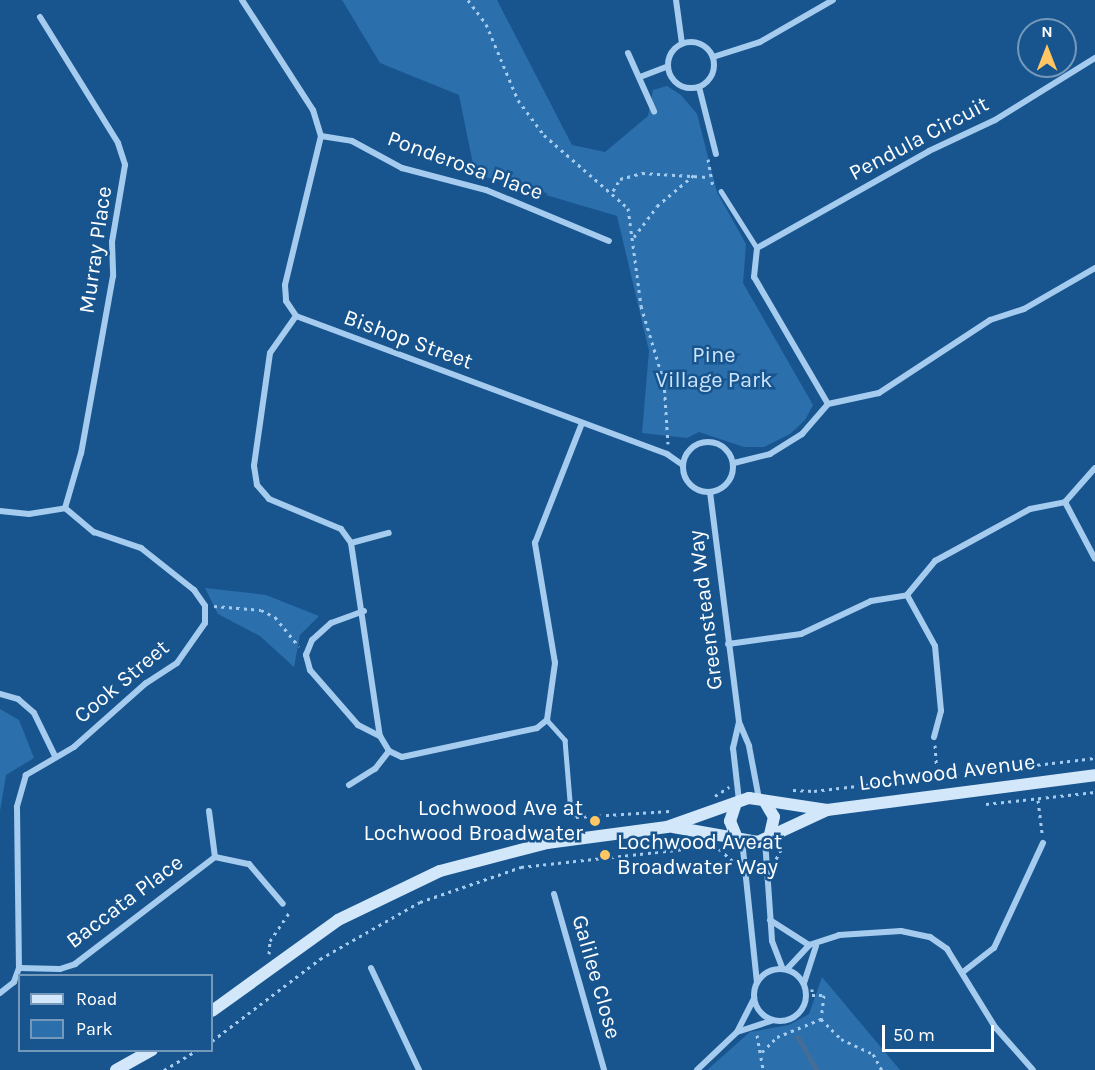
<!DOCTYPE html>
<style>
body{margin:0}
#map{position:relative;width:1095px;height:1070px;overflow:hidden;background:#18558e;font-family:Karla,sans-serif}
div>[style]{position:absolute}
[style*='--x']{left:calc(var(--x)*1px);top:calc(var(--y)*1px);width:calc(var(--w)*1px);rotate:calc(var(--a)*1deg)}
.green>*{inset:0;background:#2b6fad}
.stream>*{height:4.5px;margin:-2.25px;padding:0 2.25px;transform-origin:2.25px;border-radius:2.25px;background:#446e98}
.path>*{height:3px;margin-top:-1.5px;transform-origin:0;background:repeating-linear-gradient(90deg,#a5ccef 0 3px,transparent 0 7.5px)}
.lane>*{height:4.5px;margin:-2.25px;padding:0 2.25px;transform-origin:2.25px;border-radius:2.25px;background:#a5ccef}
.street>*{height:6px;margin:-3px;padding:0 3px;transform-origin:3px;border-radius:3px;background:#a5ccef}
.street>.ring{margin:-3px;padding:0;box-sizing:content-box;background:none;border:6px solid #a5ccef;border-radius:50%}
.secondary>*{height:12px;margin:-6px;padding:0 6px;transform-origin:6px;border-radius:6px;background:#d2e7fa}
.dots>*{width:16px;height:16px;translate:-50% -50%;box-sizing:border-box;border:3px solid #18558e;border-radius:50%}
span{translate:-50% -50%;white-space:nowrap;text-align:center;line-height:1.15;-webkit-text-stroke:5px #18558e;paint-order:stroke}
.street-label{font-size:22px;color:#fff}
.park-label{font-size:22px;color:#cbe4fb}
.poi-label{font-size:22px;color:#fff}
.right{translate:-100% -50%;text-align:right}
.left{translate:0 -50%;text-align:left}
.legend{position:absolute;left:18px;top:974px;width:195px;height:78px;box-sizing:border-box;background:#18558e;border:2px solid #7499bb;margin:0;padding:8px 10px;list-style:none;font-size:18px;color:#fff}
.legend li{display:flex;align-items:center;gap:12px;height:30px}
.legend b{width:30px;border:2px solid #7499bb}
.north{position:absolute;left:1017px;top:18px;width:60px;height:60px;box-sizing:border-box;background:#18558e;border:2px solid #7499bb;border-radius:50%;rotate:0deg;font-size:16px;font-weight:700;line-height:24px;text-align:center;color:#fff}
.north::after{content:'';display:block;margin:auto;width:21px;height:27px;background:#ffc663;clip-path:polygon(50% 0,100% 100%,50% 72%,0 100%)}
.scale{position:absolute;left:882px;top:1025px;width:112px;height:27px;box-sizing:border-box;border:3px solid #fff;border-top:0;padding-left:8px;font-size:18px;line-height:21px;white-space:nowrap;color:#fff;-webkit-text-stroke:4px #18558e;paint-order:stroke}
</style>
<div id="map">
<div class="green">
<div style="clip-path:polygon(342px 0,497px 0,572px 145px,605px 152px,648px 116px,653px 90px,667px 86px,681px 95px,697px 114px,717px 192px,746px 244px,743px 283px,813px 405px,805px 420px,790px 434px,764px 447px,744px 447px,699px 432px,687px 438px,642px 433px,649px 351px,617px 216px,475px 174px,459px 95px,380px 63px)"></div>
<div style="clip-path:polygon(205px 588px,266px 595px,319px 616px,300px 635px,294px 667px,260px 636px,218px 614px)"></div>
<div style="clip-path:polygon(0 709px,19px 720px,34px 758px,6px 775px,0 811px)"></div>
<div style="clip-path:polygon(822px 977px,900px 1070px,707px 1070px,750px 1032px,789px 1025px,809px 1014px)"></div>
</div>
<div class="stream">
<div style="--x:798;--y:1037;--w:38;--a:60"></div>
</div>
<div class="path">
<div style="--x:468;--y:0;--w:30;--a:53"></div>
<div style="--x:486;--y:24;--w:82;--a:67.2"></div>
<div style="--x:518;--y:100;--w:44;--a:53.4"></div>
<div style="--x:544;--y:135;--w:111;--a:41"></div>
<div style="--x:628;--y:208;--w:99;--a:82.4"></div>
<div style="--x:641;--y:306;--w:79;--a:73.2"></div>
<div style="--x:664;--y:382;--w:62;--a:86.3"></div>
<div style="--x:708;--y:159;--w:29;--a:80"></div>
<div style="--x:613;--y:191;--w:14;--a:-60"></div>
<div style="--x:620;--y:179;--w:23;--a:-15"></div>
<div style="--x:642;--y:173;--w:66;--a:3.5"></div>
<div style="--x:634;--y:237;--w:39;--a:-53"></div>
<div style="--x:657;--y:206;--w:48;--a:-40"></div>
<div style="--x:214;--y:606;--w:47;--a:4.9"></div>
<div style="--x:261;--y:610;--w:16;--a:27"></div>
<div style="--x:275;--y:617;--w:38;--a:51"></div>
<div style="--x:935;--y:745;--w:32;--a:86"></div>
<div style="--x:793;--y:790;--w:21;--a:3"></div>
<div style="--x:814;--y:791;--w:283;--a:-6.7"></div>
<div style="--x:715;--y:796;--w:17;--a:-33"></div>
<div style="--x:1038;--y:800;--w:35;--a:83"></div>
<div style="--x:986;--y:804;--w:110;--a:-6.3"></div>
<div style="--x:571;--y:809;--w:9;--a:58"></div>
<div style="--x:576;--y:817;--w:94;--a:-3.7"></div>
<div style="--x:719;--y:849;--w:20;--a:41"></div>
<div style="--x:776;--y:859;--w:15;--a:-62"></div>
<div style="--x:269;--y:954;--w:13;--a:-86"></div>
<div style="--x:270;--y:941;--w:34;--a:-56"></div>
<div style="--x:812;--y:989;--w:6;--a:90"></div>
<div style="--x:812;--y:995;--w:12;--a:0"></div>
<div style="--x:824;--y:995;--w:24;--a:97"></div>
<div style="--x:821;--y:1019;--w:28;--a:45"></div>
<div style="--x:841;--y:1039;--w:35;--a:25"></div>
<div style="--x:873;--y:1054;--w:18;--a:61"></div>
<div style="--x:757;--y:1035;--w:36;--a:80"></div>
<div style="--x:212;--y:1041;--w:136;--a:-37.2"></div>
<div style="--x:320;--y:959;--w:115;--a:-29.7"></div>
<div style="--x:420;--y:902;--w:107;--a:-19.1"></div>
<div style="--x:521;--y:867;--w:183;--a:-6.3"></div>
<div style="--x:762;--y:1052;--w:21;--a:-45"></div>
<div style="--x:777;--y:1037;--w:48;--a:-22.2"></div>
<div style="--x:164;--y:1070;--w:39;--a:-31"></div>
</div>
<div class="lane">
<div style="--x:721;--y:191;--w:67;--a:57.7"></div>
<div style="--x:547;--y:720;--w:27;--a:48"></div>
<div style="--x:565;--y:740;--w:61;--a:85.3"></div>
</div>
<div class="street">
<div style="--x:242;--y:0;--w:131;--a:57.2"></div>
<div style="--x:313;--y:110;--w:27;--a:73"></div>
<div style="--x:321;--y:136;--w:31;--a:9"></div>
<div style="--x:352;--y:141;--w:57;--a:28.4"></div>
<div style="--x:402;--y:168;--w:87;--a:14.7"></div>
<div style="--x:486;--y:190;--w:133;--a:22.5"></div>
<div style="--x:676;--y:0;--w:44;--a:82.2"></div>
<div style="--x:40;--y:17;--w:148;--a:58.2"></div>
<div style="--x:118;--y:143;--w:23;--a:72"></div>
<div style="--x:125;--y:165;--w:78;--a:99.6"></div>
<div style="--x:112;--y:242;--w:34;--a:88"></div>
<div style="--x:113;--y:276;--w:180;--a:100.2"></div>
<div style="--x:81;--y:453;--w:57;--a:106.2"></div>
<div class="ring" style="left:668px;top:42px;width:40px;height:40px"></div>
<div style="--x:628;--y:53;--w:64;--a:65.9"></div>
<div style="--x:713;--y:57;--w:49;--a:-17.7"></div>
<div style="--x:760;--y:42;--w:84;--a:-29.9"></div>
<div style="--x:640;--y:77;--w:30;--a:-21"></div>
<div style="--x:699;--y:87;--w:69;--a:75.8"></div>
<div style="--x:321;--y:136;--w:153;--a:103.6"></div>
<div style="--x:285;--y:285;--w:16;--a:86"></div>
<div style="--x:286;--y:301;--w:18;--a:56"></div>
<div style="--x:296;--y:316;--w:396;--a:20.4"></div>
<div style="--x:667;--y:454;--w:19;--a:35"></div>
<div style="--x:296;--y:316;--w:45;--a:125.1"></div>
<div style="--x:270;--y:353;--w:114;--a:98.1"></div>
<div style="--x:254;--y:466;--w:19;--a:81"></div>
<div style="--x:257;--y:485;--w:18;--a:49"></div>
<div style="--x:269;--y:499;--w:78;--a:22.6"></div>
<div style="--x:341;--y:529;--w:17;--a:54"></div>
<div style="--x:351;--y:543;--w:195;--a:81.5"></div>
<div style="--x:380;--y:736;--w:17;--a:59"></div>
<div style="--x:389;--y:751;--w:14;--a:25"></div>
<div style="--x:402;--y:757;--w:138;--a:-12.1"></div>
<div style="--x:537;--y:728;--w:13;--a:-39"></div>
<div style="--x:547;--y:720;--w:58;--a:-82"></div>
<div style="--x:555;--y:663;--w:122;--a:-99.5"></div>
<div style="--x:535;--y:543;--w:129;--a:-68.6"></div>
<div style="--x:828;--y:404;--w:147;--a:-120.2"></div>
<div style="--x:754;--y:277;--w:29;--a:-84"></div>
<div style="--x:757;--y:248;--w:197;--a:-29.4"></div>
<div style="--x:929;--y:151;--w:73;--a:-25.2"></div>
<div style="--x:995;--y:120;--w:118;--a:-31.8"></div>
<div class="ring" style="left:683px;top:442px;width:44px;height:44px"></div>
<div style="--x:734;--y:463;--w:37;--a:-14"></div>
<div style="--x:770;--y:454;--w:38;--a:-32"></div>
<div style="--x:802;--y:434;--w:40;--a:-49"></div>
<div style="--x:828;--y:404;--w:52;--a:-12.2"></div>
<div style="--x:879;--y:393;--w:133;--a:-33.3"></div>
<div style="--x:990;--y:320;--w:36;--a:-18"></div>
<div style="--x:1024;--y:309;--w:82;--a:-30"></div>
<div style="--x:710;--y:492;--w:232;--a:82.8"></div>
<div style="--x:739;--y:722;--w:26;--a:67"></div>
<div style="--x:749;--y:746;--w:54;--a:79.3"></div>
<div style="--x:1065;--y:502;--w:64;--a:62.2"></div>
<div style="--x:0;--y:511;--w:29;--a:6"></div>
<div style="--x:29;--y:514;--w:36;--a:-9"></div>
<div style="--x:65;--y:508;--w:38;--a:40"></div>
<div style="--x:94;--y:532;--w:50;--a:18.8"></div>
<div style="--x:141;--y:548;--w:68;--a:38.4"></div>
<div style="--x:194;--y:590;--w:19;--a:55"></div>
<div style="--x:205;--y:606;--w:17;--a:90"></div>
<div style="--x:205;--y:623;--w:49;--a:125"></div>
<div style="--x:177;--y:663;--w:37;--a:147"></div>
<div style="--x:146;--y:683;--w:96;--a:138.4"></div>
<div style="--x:74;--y:747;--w:56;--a:149.7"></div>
<div style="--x:26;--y:775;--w:33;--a:106"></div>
<div style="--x:17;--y:807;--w:161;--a:89.3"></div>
<div style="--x:19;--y:968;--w:15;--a:110"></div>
<div style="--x:14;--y:982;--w:18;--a:142"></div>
<div style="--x:351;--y:543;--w:39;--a:-15"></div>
<div style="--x:907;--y:595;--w:58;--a:61.2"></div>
<div style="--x:935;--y:646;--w:65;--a:84.7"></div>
<div style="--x:941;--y:711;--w:27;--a:105"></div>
<div style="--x:364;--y:611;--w:35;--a:160"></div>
<div style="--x:331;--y:623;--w:25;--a:138"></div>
<div style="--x:312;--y:640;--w:16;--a:112"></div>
<div style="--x:306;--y:655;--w:16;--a:75"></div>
<div style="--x:310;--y:670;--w:73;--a:48.9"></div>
<div style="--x:358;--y:725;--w:25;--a:27"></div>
<div style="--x:728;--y:644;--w:74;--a:-7.8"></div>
<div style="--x:801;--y:634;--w:77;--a:-25.2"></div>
<div style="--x:871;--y:601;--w:36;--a:-9"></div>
<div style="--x:907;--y:595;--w:44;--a:-50.5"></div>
<div style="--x:935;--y:561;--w:108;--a:-28.7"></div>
<div style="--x:1030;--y:509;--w:36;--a:-11"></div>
<div style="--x:1065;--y:502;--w:45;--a:-48.6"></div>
<div style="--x:0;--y:694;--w:19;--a:16"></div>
<div style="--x:18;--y:699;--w:21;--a:41"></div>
<div style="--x:34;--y:713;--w:48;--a:64"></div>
<div style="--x:739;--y:722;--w:27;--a:103"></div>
<div style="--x:733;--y:748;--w:53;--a:83.5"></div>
<div style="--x:349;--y:785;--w:31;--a:-32"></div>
<div style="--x:375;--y:769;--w:23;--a:-52"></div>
<div style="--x:209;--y:811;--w:46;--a:82.6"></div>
<div style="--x:742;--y:840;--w:143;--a:84"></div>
<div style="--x:765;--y:840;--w:101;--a:86"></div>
<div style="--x:772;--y:941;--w:30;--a:69"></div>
<div style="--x:554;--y:894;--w:183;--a:74.1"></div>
<div style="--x:770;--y:920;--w:46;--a:32.7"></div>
<div style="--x:19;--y:968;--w:41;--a:1.4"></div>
<div style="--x:60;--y:969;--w:16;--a:-18"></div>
<div style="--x:75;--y:964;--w:176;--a:-37.4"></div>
<div style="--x:215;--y:857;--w:35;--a:12"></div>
<div style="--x:249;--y:864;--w:52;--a:49.6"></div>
<div style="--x:371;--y:968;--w:113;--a:64.8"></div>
<div class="ring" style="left:754px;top:969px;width:46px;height:46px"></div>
<div style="--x:787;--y:969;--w:33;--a:-47"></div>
<div style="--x:809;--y:945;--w:32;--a:-18"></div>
<div style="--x:839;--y:935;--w:62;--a:-3.7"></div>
<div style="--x:901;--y:931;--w:30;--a:12"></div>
<div style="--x:930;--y:937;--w:21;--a:35"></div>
<div style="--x:947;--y:949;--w:92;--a:58.4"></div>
<div style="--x:995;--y:1027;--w:57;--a:48.5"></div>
<div style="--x:963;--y:972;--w:39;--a:-38"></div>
<div style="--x:994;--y:948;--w:116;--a:-65"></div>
<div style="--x:804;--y:983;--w:39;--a:-72"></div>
<div style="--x:737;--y:1032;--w:38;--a:-63"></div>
<div style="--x:697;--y:1070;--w:55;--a:-43.5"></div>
<div style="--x:737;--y:1032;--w:38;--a:-18"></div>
</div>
<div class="secondary">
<div style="--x:765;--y:802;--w:17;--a:59"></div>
<div style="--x:774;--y:817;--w:17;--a:103"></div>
<div style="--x:735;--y:806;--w:16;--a:108"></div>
<div style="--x:730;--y:821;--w:16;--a:68"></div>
<div style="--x:673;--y:827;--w:86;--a:10"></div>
<div style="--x:758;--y:842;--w:76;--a:-24.9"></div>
<div style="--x:827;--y:810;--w:270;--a:-7.4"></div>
<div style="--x:212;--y:1011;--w:155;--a:-35.8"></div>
<div style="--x:338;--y:920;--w:113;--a:-25.7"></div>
<div style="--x:440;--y:871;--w:111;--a:-14.7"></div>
<div style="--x:547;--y:843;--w:121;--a:-7.6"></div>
<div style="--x:667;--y:827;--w:87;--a:-19.5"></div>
<div style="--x:749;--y:798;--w:79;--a:8.7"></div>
<div style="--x:116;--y:1070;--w:41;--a:-29.1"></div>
</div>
<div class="dots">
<div style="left:595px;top:821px;background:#ffc663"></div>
<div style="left:605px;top:855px;background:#ffc663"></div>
</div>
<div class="street-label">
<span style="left:919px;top:139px;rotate:-28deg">Pendula Circuit</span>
<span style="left:465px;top:166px;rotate:20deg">Ponderosa Place</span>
<span style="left:96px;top:250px;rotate:-82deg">Murray Place</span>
<span style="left:408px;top:340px;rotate:20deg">Bishop Street</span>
<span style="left:706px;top:610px;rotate:-97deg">Greenstead Way</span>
<span style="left:122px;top:682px;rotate:-40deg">Cook Street</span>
<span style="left:947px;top:773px;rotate:-7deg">Lochwood Avenue</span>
<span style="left:125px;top:902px;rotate:-37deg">Baccata Place</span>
<span style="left:596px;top:977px;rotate:74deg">Galilee Close</span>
</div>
<div class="park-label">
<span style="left:714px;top:368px">Pine<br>Village Park</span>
</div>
<div class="poi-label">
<span class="right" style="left:583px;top:821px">Lochwood Ave at<br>Lochwood Broadwater</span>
<span class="left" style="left:617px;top:855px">Lochwood Ave at<br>Broadwater Way</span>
</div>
<ul class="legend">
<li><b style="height:8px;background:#d2e7fa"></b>Road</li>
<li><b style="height:16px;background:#2b6fad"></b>Park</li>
</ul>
<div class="north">N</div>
<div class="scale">50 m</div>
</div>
